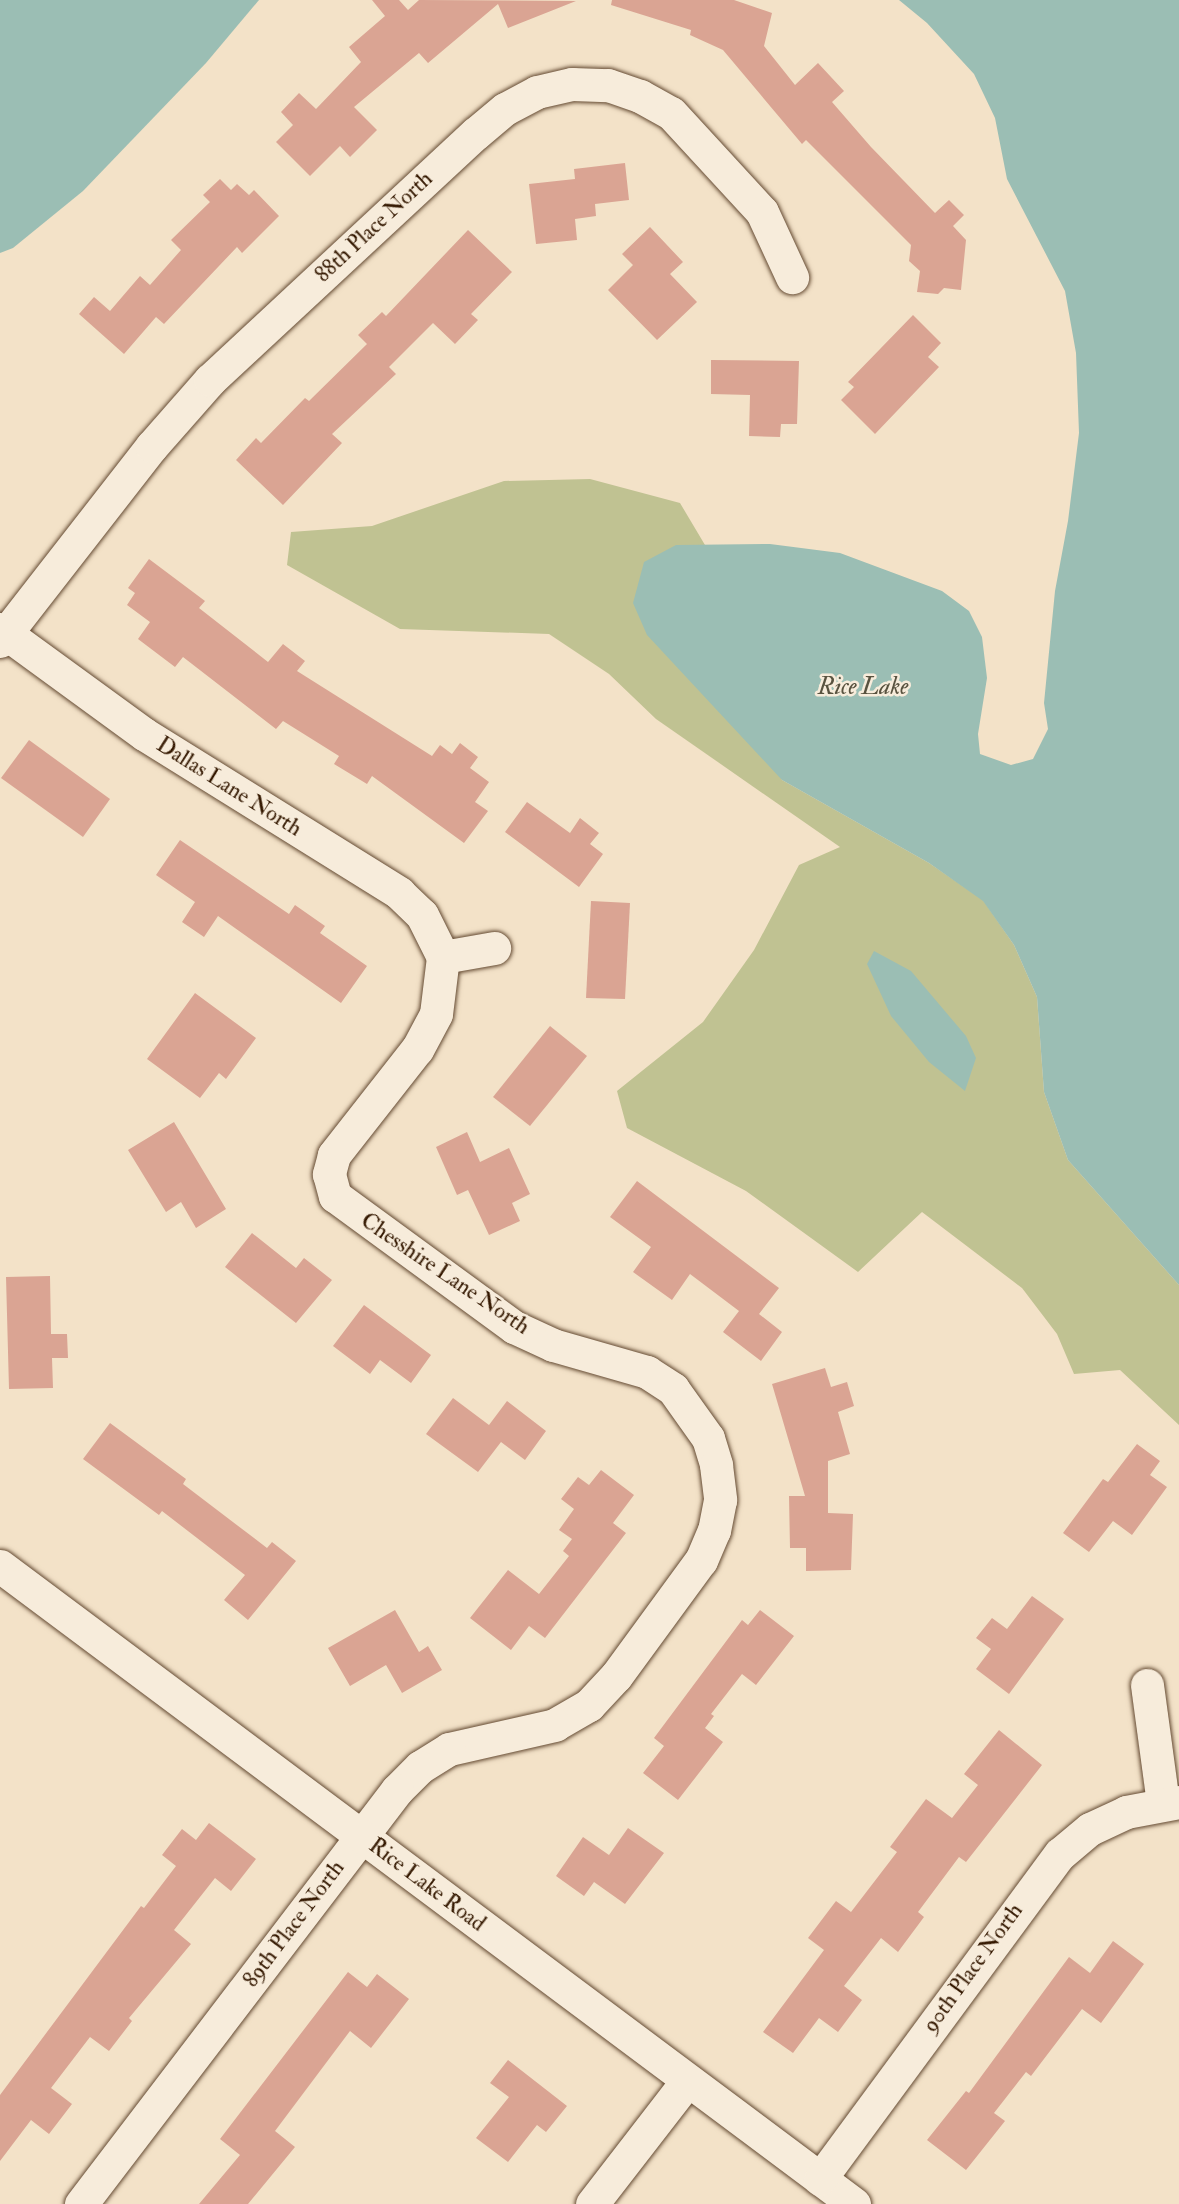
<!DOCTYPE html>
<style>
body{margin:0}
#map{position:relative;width:1179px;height:2204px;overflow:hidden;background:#f3e2c8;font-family:"IM FELL Double Pica",serif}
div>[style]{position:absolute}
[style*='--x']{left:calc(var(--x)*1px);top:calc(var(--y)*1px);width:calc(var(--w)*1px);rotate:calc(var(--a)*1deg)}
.green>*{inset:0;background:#c0c292}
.water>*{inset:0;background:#9bbeb4}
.building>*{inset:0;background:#daa493}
.roads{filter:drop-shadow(0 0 2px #644a32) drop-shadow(0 0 2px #644a32)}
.minor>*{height:33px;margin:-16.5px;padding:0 16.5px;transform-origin:16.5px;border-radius:16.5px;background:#f7ecdb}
span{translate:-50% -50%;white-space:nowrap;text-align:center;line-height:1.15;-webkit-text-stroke:5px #f7ecdb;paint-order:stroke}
.street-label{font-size:22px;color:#341800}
.water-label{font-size:24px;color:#58523f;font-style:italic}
</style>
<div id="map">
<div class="green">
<div style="clip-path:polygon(590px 479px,680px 503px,705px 545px,676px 545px,782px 780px,929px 863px,983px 900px,1014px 945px,1037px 997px,1044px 1092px,1068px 1160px,1179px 1285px,1179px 1425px,1120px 1370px,1074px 1374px,1057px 1334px,1022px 1288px,922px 1212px,858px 1272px,746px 1191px,627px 1128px,617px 1091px,703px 1022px,754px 950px,799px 865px,840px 847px,656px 719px,609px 674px,549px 634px,400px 629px,287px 565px,291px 532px,372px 526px,504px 481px)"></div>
</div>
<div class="water">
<div style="clip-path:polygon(0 0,259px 0,206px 63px,83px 191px,13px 248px,0 253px)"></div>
<div style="clip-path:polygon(899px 0,1179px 0,1179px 1285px,1068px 1160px,1044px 1092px,1037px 997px,1014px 945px,983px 901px,929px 863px,782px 780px,647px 635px,633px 603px,644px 562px,676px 545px,770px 544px,840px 553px,942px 591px,969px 611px,982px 637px,987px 678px,978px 734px,980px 754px,1011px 765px,1033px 759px,1048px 729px,1044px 703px,1055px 591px,1068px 521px,1079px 433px,1076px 353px,1065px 291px,1007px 179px,995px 118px,974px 74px,927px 23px)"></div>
<div style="clip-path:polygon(874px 951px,911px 971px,966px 1036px,976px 1058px,965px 1091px,929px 1062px,891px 1016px,867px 964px)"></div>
</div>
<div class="building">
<div style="clip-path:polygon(372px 0,399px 0,408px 10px,419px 0,576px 1px,508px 28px,498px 4px,428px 63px,419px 53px,354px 107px,377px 130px,350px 157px,340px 146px,310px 176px,276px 142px,293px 125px,281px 112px,299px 93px,316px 109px,361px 62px,349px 47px,385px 16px)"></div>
<div style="clip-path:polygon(612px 0,734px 0,772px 13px,764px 46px,795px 85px,818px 63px,844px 91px,832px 102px,871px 147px,935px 213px,949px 200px,964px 215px,953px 226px,966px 240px,961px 290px,944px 288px,938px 294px,917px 292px,920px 271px,909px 261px,911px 245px,806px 140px,802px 144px,723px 50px,690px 35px,691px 30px,611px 5px)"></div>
<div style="clip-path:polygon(625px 163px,629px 200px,595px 204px,596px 216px,575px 219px,577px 240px,536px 244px,529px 184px,575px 179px,574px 169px)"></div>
<div style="clip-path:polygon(220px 179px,231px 190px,237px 184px,249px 195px,254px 190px,279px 216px,242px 253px,237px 247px,164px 324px,156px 317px,124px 354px,79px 314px,94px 297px,110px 311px,140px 276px,150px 285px,181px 250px,171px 240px,210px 202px,203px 195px)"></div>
<div style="clip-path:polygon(650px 227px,683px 262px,670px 274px,697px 302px,657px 340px,608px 290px,633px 265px,622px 254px)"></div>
<div style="clip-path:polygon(468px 230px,512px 272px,471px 314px,478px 320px,455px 344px,433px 323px,389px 367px,396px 374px,332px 434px,342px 443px,283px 505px,236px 460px,256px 438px,261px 443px,305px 398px,309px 401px,367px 344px,358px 335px,382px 312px,386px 316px)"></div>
<div style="clip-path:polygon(913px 315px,941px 343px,928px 357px,939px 367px,875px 434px,841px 400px,854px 387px,848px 382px)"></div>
<div style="clip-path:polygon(711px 360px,799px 361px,797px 424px,781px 424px,780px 437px,749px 436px,750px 395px,711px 394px)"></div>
<div style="clip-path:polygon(149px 559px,205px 601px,199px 608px,268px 662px,283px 644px,305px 661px,297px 671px,432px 756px,440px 745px,452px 754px,460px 743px,478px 757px,470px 768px,489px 782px,475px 802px,488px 811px,464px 843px,372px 776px,367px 784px,334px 764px,339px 756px,283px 721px,276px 729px,183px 657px,175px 667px,138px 639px,150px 622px,127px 605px,135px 593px,128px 588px)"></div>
<div style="clip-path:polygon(29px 740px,110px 799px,83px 837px,1px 778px)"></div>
<div style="clip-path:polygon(527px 802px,570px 833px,580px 818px,599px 833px,590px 844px,603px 854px,579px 887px,505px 832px)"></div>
<div style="clip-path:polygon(180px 840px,289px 914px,295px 905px,325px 926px,320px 933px,367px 966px,341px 1003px,218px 916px,204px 937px,182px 922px,195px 902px,156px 875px)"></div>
<div style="clip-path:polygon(591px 901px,630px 903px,625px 999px,586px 998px)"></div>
<div style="clip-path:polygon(195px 993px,256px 1038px,226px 1079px,219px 1073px,200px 1098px,147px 1059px)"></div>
<div style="clip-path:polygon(550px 1026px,587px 1056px,530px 1126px,493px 1097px)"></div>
<div style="clip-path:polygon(174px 1122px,226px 1209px,196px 1228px,181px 1202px,166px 1212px,128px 1150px)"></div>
<div style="clip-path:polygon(467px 1132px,480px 1162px,509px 1148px,530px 1194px,512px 1203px,520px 1221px,489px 1235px,468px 1190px,457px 1195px,436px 1147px)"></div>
<div style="clip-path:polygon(637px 1181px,779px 1288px,759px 1314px,782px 1332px,761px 1361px,723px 1332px,739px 1311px,690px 1274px,672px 1300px,633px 1272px,651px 1247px,610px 1217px)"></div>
<div style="clip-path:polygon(252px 1233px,296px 1268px,304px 1258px,332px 1280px,296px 1323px,225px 1267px)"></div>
<div style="clip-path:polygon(50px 1276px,51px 1334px,67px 1334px,68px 1358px,52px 1358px,53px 1388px,9px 1389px,6px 1277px)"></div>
<div style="clip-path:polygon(364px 1305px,431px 1355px,411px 1383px,380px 1360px,370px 1374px,333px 1346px)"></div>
<div style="clip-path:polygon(825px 1368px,831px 1387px,847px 1382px,854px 1406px,838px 1412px,850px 1454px,828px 1461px,828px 1513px,853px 1514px,851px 1570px,806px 1571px,806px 1548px,790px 1548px,789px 1496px,805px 1496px,772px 1384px)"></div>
<div style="clip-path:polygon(453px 1398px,489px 1425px,507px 1401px,546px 1431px,525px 1460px,501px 1442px,478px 1472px,426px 1434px)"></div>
<div style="clip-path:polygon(110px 1423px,186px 1479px,183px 1484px,267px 1548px,272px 1542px,296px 1561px,248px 1620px,224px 1600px,245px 1575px,162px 1511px,159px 1515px,83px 1459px)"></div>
<div style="clip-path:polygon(1137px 1444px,1160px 1461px,1150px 1475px,1167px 1487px,1132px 1535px,1113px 1521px,1089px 1552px,1063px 1533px,1103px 1479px,1108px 1482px)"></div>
<div style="clip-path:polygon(601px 1470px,634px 1495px,613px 1523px,626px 1533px,545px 1638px,529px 1626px,511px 1650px,470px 1618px,508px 1570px,539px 1594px,569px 1556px,563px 1551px,572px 1539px,559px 1530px,574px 1509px,561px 1499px,578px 1477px,589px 1485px)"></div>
<div style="clip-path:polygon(1032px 1596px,1064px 1619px,1009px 1694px,976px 1669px,991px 1649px,976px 1638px,992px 1618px,1007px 1629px)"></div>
<div style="clip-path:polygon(395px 1610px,419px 1652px,428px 1646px,442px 1670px,402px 1693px,386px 1665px,350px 1686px,328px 1648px)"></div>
<div style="clip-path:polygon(760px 1610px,794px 1636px,756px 1685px,742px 1674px,711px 1714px,714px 1716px,705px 1728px,723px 1742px,678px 1800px,643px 1773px,664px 1746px,654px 1738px,742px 1620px,748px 1625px)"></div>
<div style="clip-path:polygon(999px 1730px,1042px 1765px,966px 1862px,959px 1857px,918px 1912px,924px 1917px,898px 1952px,881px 1938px,844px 1986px,862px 2000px,838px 2032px,819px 2018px,793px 2053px,763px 2032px,824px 1950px,808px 1938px,836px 1901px,851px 1912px,897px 1852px,890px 1847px,926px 1799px,952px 1818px,978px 1785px,964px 1774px)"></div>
<div style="clip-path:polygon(209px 1823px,256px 1859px,231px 1891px,215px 1878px,174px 1930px,191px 1944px,129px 2018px,132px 2021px,109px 2051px,90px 2037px,51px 2088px,72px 2104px,49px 2134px,31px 2120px,0 2161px,0 2095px,141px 1906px,144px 1908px,176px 1866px,162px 1855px,182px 1829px,196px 1840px)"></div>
<div style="clip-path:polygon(628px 1828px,664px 1853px,625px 1904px,594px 1882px,584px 1896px,556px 1876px,583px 1837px,609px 1855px)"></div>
<div style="clip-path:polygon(1113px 1941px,1144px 1964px,1101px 2023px,1082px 2009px,1031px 2076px,1026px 2072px,994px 2113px,1005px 2121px,966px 2170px,927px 2140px,966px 2091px,969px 2093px,1069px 1957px,1090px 1973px)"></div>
<div style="clip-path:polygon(348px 1972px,367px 1987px,377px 1974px,409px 1999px,371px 2048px,350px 2031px,275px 2131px,295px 2147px,248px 2204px,199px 2204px,240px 2155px,220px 2139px)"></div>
<div style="clip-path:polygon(508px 2060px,567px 2106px,546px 2132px,537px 2125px,508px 2162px,476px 2138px,509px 2097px,490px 2083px)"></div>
</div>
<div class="roads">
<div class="minor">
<div style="--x:0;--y:629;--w:178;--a:36.1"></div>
<div style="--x:144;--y:734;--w:301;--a:31.9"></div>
<div style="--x:399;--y:893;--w:32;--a:44"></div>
<div style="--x:422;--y:915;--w:47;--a:63.4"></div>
<div style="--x:443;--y:957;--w:57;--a:97"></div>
<div style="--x:436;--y:1014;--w:40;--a:118"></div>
<div style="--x:417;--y:1049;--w:135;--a:128.1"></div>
<div style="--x:334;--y:1155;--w:20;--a:105"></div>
<div style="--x:329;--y:1174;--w:23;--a:75"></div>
<div style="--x:335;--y:1196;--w:222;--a:36.2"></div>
<div style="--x:514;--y:1327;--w:43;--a:24.8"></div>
<div style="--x:553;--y:1345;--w:98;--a:16"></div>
<div style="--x:647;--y:1372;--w:31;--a:33"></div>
<div style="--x:673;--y:1389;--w:60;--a:54.5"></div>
<div style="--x:708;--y:1438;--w:28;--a:73"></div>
<div style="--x:716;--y:1465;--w:35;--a:83"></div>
<div style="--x:720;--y:1500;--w:31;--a:101"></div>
<div style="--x:714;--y:1530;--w:33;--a:113"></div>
<div style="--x:701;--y:1560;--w:144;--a:126.2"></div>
<div style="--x:616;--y:1676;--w:40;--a:133"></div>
<div style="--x:589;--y:1705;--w:39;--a:150"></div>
<div style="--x:555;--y:1725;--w:109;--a:167.2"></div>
<div style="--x:449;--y:1749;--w:34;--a:148"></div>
<div style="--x:420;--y:1767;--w:33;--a:135"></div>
<div style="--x:397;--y:1790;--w:521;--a:127.35"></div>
<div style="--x:0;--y:641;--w:247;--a:-52.1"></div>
<div style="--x:152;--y:446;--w:88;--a:-48.7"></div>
<div style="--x:210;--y:380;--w:362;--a:-42.9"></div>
<div style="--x:475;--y:134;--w:39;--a:-40"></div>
<div style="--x:505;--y:109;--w:36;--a:-28"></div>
<div style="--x:537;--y:92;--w:36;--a:-13"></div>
<div style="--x:572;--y:84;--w:36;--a:2"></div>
<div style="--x:608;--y:85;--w:34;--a:19"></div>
<div style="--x:640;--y:96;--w:35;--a:29"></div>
<div style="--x:671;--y:113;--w:134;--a:47.4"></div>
<div style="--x:762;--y:212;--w:72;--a:65.2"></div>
<div style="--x:443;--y:957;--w:52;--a:-10"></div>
<div style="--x:0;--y:1566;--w:1066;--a:36.76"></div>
<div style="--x:1147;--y:1685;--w:119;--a:82.3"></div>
<div style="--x:820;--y:2179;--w:404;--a:-53.6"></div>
<div style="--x:1060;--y:1854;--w:39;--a:-40"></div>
<div style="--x:1090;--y:1829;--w:40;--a:-25"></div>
<div style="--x:1126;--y:1812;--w:54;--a:-10.7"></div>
<div style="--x:592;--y:2204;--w:155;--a:-52.3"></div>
</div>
</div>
<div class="street-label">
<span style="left:374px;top:227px;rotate:-43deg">88th Place North</span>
<span style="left:229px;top:787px;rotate:32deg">Dallas Lane North</span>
<span style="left:445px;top:1274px;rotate:34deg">Chesshire Lane North</span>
<span style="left:427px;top:1885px;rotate:37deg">Rice Lake Road</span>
<span style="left:294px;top:1924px;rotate:-53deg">89th Place North</span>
<span style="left:973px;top:1968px;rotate:-54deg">90th Place North</span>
</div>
<div class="water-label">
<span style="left:863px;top:687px">Rice Lake</span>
</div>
</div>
